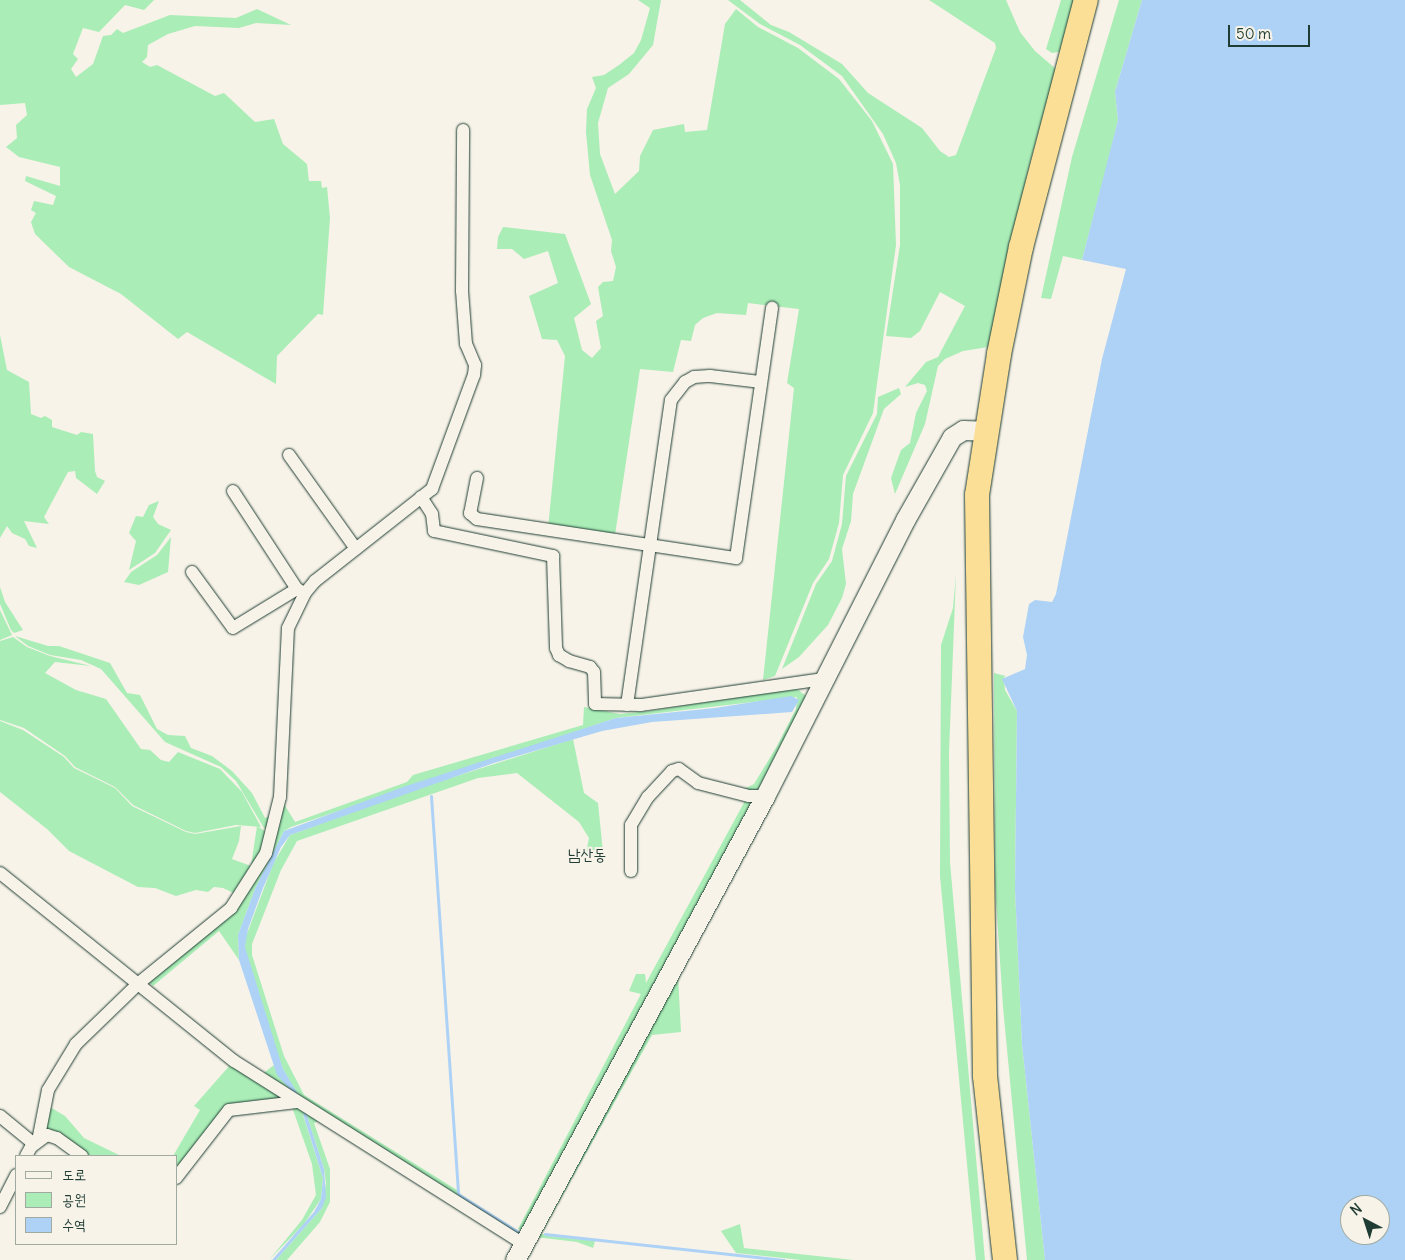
<!DOCTYPE html>
<meta charset="utf-8">
<style>
body{margin:0}
#map{position:relative;width:1405px;height:1260px;overflow:hidden;background:#f7f3e8;font-family:Delius,"Poor Story",sans-serif}
div>[style]{position:absolute}
[style*='--x']{left:calc(var(--x)*1px);top:calc(var(--y)*1px);width:calc(var(--w)*1px);rotate:calc(var(--a)*1deg)}
.green>*{inset:0;background:#aaedb7}
.water>*{inset:0;background:#add2f6}
.stream>*{height:3px;margin:-1.5px;padding:0 1.5px;transform-origin:1.5px;border-radius:1.5px;background:#add2f6}
.roads{filter:drop-shadow(0 0 1px #1f3d34) drop-shadow(0 0 1px #1f3d34)}
.street>*{height:12px;margin:-6px;padding:0 6px;transform-origin:6px;border-radius:6px;background:#f7f3e8}
.secondary>*{height:19px;margin:-9.5px;padding:0 9.5px;transform-origin:9.5px;border-radius:9.5px;background:#f7f3e8}
.highway>*{height:24px;margin:-12px;padding:0 12px;transform-origin:12px;border-radius:12px;background:#fbdf96}
span{translate:-50% -50%;white-space:nowrap;text-align:center;line-height:1.15;-webkit-text-stroke:4px #f7f3e8;paint-order:stroke}
.quarter-label{font-size:16px;color:#1f3d34}
.legend{position:absolute;left:15px;top:1155px;width:162px;height:90px;box-sizing:border-box;background:#f7f3e8;border:1px solid #a1aaa0;margin:0;padding:6px 9px;list-style:none;font-size:15px;color:#1f3d34}
.legend li{display:flex;align-items:center;gap:10px;height:25px}
.legend b{width:25px;border:1px solid #a1aaa0}
.north{position:absolute;left:1340px;top:1195px;width:50px;height:50px;box-sizing:border-box;background:#f7f3e8;border:1px solid #a1aaa0;border-radius:50%;rotate:320deg;font-size:14px;font-weight:700;line-height:20px;text-align:center;color:#1f3d34}
.north::after{content:'';display:block;margin:auto;width:18px;height:22px;background:#1f3d34;clip-path:polygon(50% 0,100% 100%,50% 72%,0 100%)}
.scale{position:absolute;left:1228px;top:25px;width:82px;height:22px;box-sizing:border-box;border:2px solid #1f3d34;border-top:0;padding-left:6px;font-size:15px;line-height:18px;white-space:nowrap;color:#1f3d34;-webkit-text-stroke:4px #f7f3e8;paint-order:stroke}
</style>
<div id="map">
<div class="green">
<div style="clip-path:polygon(0 0,154px 0,144px 10px,125px 5px,99px 32px,83px 28px,73px 54px,78px 59px,71px 69px,76px 77px,93px 64px,103px 36px,111px 35px,117px 29px,123px 33px,170px 15px,236px 18px,257px 9px,291px 25px,256px 23px,239px 28px,195px 26px,168px 34px,148px 45px,147px 57px,142px 62px,150px 67px,157px 65px,215px 96px,224px 93px,255px 122px,274px 119px,283px 144px,307px 164px,309px 181px,321px 181px,322px 188px,327px 187px,330px 218px,323px 315px,318px 314px,277px 356px,276px 384px,187px 332px,178px 339px,121px 294px,69px 267px,35px 234px,31px 222px,36px 213px,31px 210px,34px 201px,53px 205px,56px 196px,25px 181px,26px 176px,60px 186px,60px 167px,19px 157px,6px 147px,17px 138px,16px 125px,27px 115px,25px 103px,0 105px)"></div>
<div style="clip-path:polygon(638px 0,661px 0,653px 45px,629px 74px,608px 88px,598px 123px,600px 154px,615px 194px,639px 171px,640px 156px,653px 130px,684px 124px,685px 132px,707px 130px,725px 24px,736px 9px,758px 27px,798px 48px,839px 79px,872px 121px,893px 164px,896px 245px,873px 413px,843px 475px,839px 523px,829px 559px,813px 583px,775px 676px,763px 680px,794px 388px,787px 383px,799px 309px,748px 303px,746px 315px,717px 313px,703px 318px,695px 325px,691px 341px,681px 340px,673px 372px,640px 369px,615px 535px,548px 528px,565px 356px,557px 340px,542px 339px,529px 296px,558px 283px,548px 251px,524px 259px,512px 249px,497px 249px,498px 237px,503px 227px,565px 234px,591px 304px,574px 318px,582px 350px,592px 358px,601px 348px,596px 321px,603px 316px,598px 287px,603px 282px,613px 281px,616px 267px,611px 251px,612px 240px,590px 175px,586px 132px,587px 109px,596px 88px,592px 77px,604px 75px,619px 65px,634px 53px,641px 40px,650px 8px)"></div>
<div style="clip-path:polygon(728px 0,740px 0,771px 25px,789px 32px,842px 64px,868px 93px,922px 128px,940px 151px,949px 157px,956px 155px,996px 48px,995px 43px,929px 0,1006px 0,1020px 32px,1035px 51px,1056px 69px,1028px 170px,988px 347px,963px 351px,945px 359px,938px 366px,925px 424px,895px 494px,891px 478px,901px 450px,910px 443px,916px 413px,927px 391px,925px 385px,918px 383px,905px 387px,926px 362px,938px 357px,965px 306px,940px 292px,920px 331px,911px 338px,886px 336px,900px 245px,900px 185px,896px 163px,883px 134px,842px 76px,800px 45px,760px 24px)"></div>
<div style="clip-path:polygon(1061px 0,1075px 0,1059px 52px,1052px 53px,1046px 49px)"></div>
<div style="clip-path:polygon(1119px 0,1142px 0,1115px 92px,1118px 120px,1108px 161px,1082px 260px,1063px 256px,1051px 299px,1041px 298px,1072px 157px)"></div>
<div style="clip-path:polygon(0 335px,7px 370px,29px 382px,31px 414px,41px 418px,45px 416px,52px 420px,52px 427px,77px 435px,81px 432px,93px 434px,95px 471px,97px 477px,105px 481px,97px 494px,76px 478px,75px 471px,68px 472px,44px 517px,49px 524px,24px 521px,37px 548px,29px 546px,25px 539px,12px 533px,7px 526px,0 538px)"></div>
<div style="clip-path:polygon(899px 388px,901px 394px,884px 409px,853px 494px,851px 521px,842px 549px,846px 584px,842px 598px,828px 625px,799px 657px,782px 669px,816px 584px,832px 561px,842px 524px,846px 476px,877px 414px,878px 397px)"></div>
<div style="clip-path:polygon(159px 501px,153px 517px,158px 524px,171px 530px,155px 553px,129px 570px,136px 541px,129px 533px,136px 516px,143px 517px,149px 505px)"></div>
<div style="clip-path:polygon(171px 537px,168px 572px,139px 585px,124px 582px,131px 572px,157px 555px)"></div>
<div style="clip-path:polygon(956px 574px,949px 753px,950px 862px,985px 1260px,976px 1260px,940px 876px,941px 645px,953px 608px)"></div>
<div style="clip-path:polygon(0 587px,5px 602px,23px 630px,14px 633px,11px 630px,0 604px)"></div>
<div style="clip-path:polygon(0 610px,12px 635px,0 640px)"></div>
<div style="clip-path:polygon(15px 636px,48px 646px,59px 646px,110px 663px,127px 693px,140px 695px,157px 729px,168px 735px,185px 736px,191px 748px,212px 756px,232px 771px,252px 793px,265px 818px,272px 815px,269px 828px,264px 828px,236px 781px,221px 767px,165px 742px,101px 669px,81px 660px,50px 655px,28px 646px)"></div>
<div style="clip-path:polygon(13px 637px,27px 647px,50px 656px,91px 666px,55px 662px,45px 673px,76px 690px,106px 699px,141px 749px,150px 750px,161px 760px,169px 762px,178px 752px,220px 769px,242px 792px,261px 827px,236px 825px,195px 833px,186px 831px,133px 805px,115px 787px,75px 767px,65px 756px,24px 728px,0 720px,0 641px)"></div>
<div style="clip-path:polygon(994px 673px,1006px 676px,1004px 677px,1005px 690px,1017px 711px,1015px 889px,1022px 1044px,1045px 1260px,1027px 1260px,1003px 1007px,995px 885px)"></div>
<div style="clip-path:polygon(796px 688px,807px 697px,761px 789px,754px 792px,742px 790px,754px 784px,777px 746px,796px 709px,797px 697px,616px 718px,291px 827px,284px 831px,255px 889px,238px 935px,239px 960px,219px 931px,153px 986px,149px 982px,239px 902px,284px 804px,295px 822px,407px 782px,413px 775px,583px 725px,584px 707px,620px 714px,649px 711px)"></div>
<div style="clip-path:polygon(0 721px,23px 730px,64px 757px,74px 768px,115px 788px,132px 806px,186px 832px,195px 834px,241px 826px,239px 841px,232px 859px,251px 866px,257px 826px,268px 833px,265px 850px,238px 895px,223px 888px,214px 887px,208px 892px,196px 890px,176px 896px,155px 888px,138px 887px,69px 851px,47px 829px,0 792px)"></div>
<div style="clip-path:polygon(573px 739px,584px 793px,598px 803px,604px 862px,586px 853px,589px 838px,579px 822px,517px 773px,478px 778px,297px 841px,281px 870px,252px 944px,252px 955px,284px 1056px,304px 1095px,457px 1190px,458px 1194px,519px 1237px,261px 1075px,274px 1065px,278px 1075px,297px 1094px,283px 1069px,262px 1010px,245px 955px,245px 939px,273px 864px,290px 835px,416px 789px)"></div>
<div style="clip-path:polygon(746px 799px,752px 801px,524px 1230px,518px 1229px,641px 994px,629px 991px,636px 974px,645px 974px,646px 983px)"></div>
<div style="clip-path:polygon(678px 975px,681px 1032px,652px 1035px,541px 1234px,595px 1241px,593px 1248px,577px 1242px,535px 1237px)"></div>
<div style="clip-path:polygon(231px 1064px,279px 1095px,279px 1100px,233px 1106px,176px 1175px,176px 1156px,173px 1156px,200px 1110px,194px 1106px)"></div>
<div style="clip-path:polygon(301px 1106px,321px 1120px,314px 1123px,330px 1169px,330px 1202px,320px 1222px,287px 1260px,276px 1260px,322px 1208px,326px 1183px,324px 1169px,306px 1113px,303px 1115px,323px 1178px,321px 1199px,304px 1224px,269px 1260px,302px 1220px,316px 1195px,312px 1164px,292px 1107px)"></div>
<div style="clip-path:polygon(50px 1107px,65px 1116px,84px 1138px,121px 1156px,87px 1156px,47px 1132px,43px 1118px)"></div>
<div style="clip-path:polygon(740px 1224px,744px 1248px,854px 1260px,801px 1260px,736px 1253px,721px 1231px)"></div>
</div>
<div class="water">
<div style="clip-path:polygon(evenodd,1142px 0,1405px 0,1405px 1260px,1045px 1260px,1022px 1044px,1015px 889px,1017px 711px,1002px 679px,1025px 669px,1027px 655px,1023px 637px,1029px 604px,1035px 600px,1052px 602px,1056px 594px,1102px 359px,1126px 269px,1082px 260px,1118px 120px,1115px 92px,1142px 0,1350px 1205px,1380px 1205px,1380px 1235px,1350px 1235px,1350px 1205px)"></div>
<div style="clip-path:polygon(791px 696px,799px 700px,792px 712px,652px 722px,602px 731px,494px 763px,290px 835px,281px 847px,263px 888px,248px 929px,245px 947px,283px 1069px,298px 1094px,295px 1095px,277px 1075px,239px 960px,238px 935px,255px 889px,284px 831px,406px 786px,616px 718px,715px 708px)"></div>
<div style="clip-path:polygon(306px 1113px,324px 1169px,326px 1197px,322px 1208px,276px 1260px,272px 1260px,314px 1212px,321px 1199px,323px 1178px,303px 1114px)"></div>
</div>
<div class="stream">
<div style="--x:431;--y:796;--w:399;--a:86.1"></div>
<div style="--x:458;--y:1194;--w:71;--a:32.3"></div>
<div style="--x:545;--y:1234;--w:240;--a:6.2"></div>
</div>
<div class="roads">
<div class="street">
<div style="--x:289;--y:455;--w:115;--a:54.5"></div>
<div style="--x:477;--y:478;--w:36;--a:101"></div>
<div style="--x:470;--y:513;--w:9;--a:41"></div>
<div style="--x:477;--y:519;--w:262;--a:8.6"></div>
<div style="--x:736;--y:558;--w:253;--a:-81.8"></div>
<div style="--x:233;--y:491;--w:117;--a:56.9"></div>
<div style="--x:297;--y:589;--w:8;--a:30"></div>
<div style="--x:421;--y:497;--w:20;--a:57"></div>
<div style="--x:432;--y:514;--w:17;--a:83"></div>
<div style="--x:434;--y:531;--w:122;--a:11.9"></div>
<div style="--x:553;--y:556;--w:92;--a:88.1"></div>
<div style="--x:556;--y:648;--w:8;--a:67"></div>
<div style="--x:559;--y:655;--w:12;--a:31"></div>
<div style="--x:569;--y:661;--w:22;--a:16"></div>
<div style="--x:590;--y:667;--w:6;--a:51"></div>
<div style="--x:594;--y:672;--w:32;--a:88"></div>
<div style="--x:595;--y:704;--w:46;--a:1.2"></div>
<div style="--x:641;--y:705;--w:184;--a:-8.1"></div>
<div style="--x:192;--y:572;--w:69;--a:53.8"></div>
<div style="--x:233;--y:628;--w:75;--a:-31.4"></div>
<div style="--x:627;--y:705;--w:308;--a:-81.8"></div>
<div style="--x:671;--y:400;--w:23;--a:-52"></div>
<div style="--x:685;--y:382;--w:10;--a:-29"></div>
<div style="--x:694;--y:377;--w:16;--a:-4"></div>
<div style="--x:710;--y:376;--w:50;--a:6.8"></div>
<div style="--x:631;--y:871;--w:46;--a:-90"></div>
<div style="--x:631;--y:825;--w:33;--a:-59"></div>
<div style="--x:648;--y:797;--w:35;--a:-47"></div>
<div style="--x:672;--y:771;--w:7;--a:-16"></div>
<div style="--x:679;--y:769;--w:24;--a:36"></div>
<div style="--x:698;--y:783;--w:53;--a:14.3"></div>
<div style="--x:749;--y:796;--w:16;--a:0"></div>
<div style="--x:0;--y:873;--w:300;--a:38.8"></div>
<div style="--x:234;--y:1061;--w:342;--a:32.3"></div>
<div style="--x:0;--y:1116;--w:44;--a:39.5"></div>
<div style="--x:38;--y:1141;--w:52;--a:-78.9"></div>
<div style="--x:48;--y:1090;--w:54;--a:-58.7"></div>
<div style="--x:76;--y:1044;--w:88;--a:-44.1"></div>
<div style="--x:139;--y:983;--w:119;--a:-39.2"></div>
<div style="--x:231;--y:908;--w:65;--a:-57.5"></div>
<div style="--x:266;--y:853;--w:58;--a:-76"></div>
<div style="--x:280;--y:797;--w:169;--a:-87.3"></div>
<div style="--x:288;--y:628;--w:39;--a:-64"></div>
<div style="--x:305;--y:593;--w:16;--a:-50"></div>
<div style="--x:315;--y:581;--w:149;--a:-38.2"></div>
<div style="--x:432;--y:489;--w:121;--a:-69.8"></div>
<div style="--x:474;--y:375;--w:10;--a:-84"></div>
<div style="--x:475;--y:365;--w:23;--a:-113"></div>
<div style="--x:466;--y:344;--w:53;--a:-94.3"></div>
<div style="--x:462;--y:291;--w:161;--a:-89.6"></div>
<div style="--x:26;--y:1156;--w:10;--a:-61"></div>
<div style="--x:31;--y:1147;--w:20;--a:-37"></div>
<div style="--x:47;--y:1135;--w:10;--a:17"></div>
<div style="--x:57;--y:1138;--w:31;--a:36"></div>
<div style="--x:176;--y:1178;--w:86;--a:-52.1"></div>
<div style="--x:229;--y:1110;--w:68;--a:-6.7"></div>
<div style="--x:0;--y:1207;--w:36;--a:-63"></div>
</div>
<div class="secondary">
<div style="--x:515;--y:1260;--w:527;--a:-61.68"></div>
<div style="--x:765;--y:796;--w:309;--a:-63.1"></div>
<div style="--x:905;--y:520;--w:95;--a:-60.5"></div>
<div style="--x:952;--y:437;--w:13;--a:-32"></div>
<div style="--x:963;--y:430;--w:23;--a:2"></div>
</div>
<div class="highway">
<div style="--x:1005;--y:1260;--w:185;--a:-96.2"></div>
<div style="--x:985;--y:1076;--w:581;--a:-90.79"></div>
<div style="--x:977;--y:495;--w:143;--a:-81.1"></div>
<div style="--x:999;--y:354;--w:109;--a:-78.4"></div>
<div style="--x:1021;--y:247;--w:255;--a:-75.3"></div>
</div>
</div>
<div class="quarter-label">
<span style="left:587px;top:854px">남산동</span>
</div>
<ul class="legend">
<li><b style="height:6px;background:#f7f3e8"></b>도로</li>
<li><b style="height:14px;background:#aaedb7"></b>공원</li>
<li><b style="height:14px;background:#add2f6"></b>수역</li>
</ul>
<div class="north">N</div>
<div class="scale">50 m</div>
</div>
